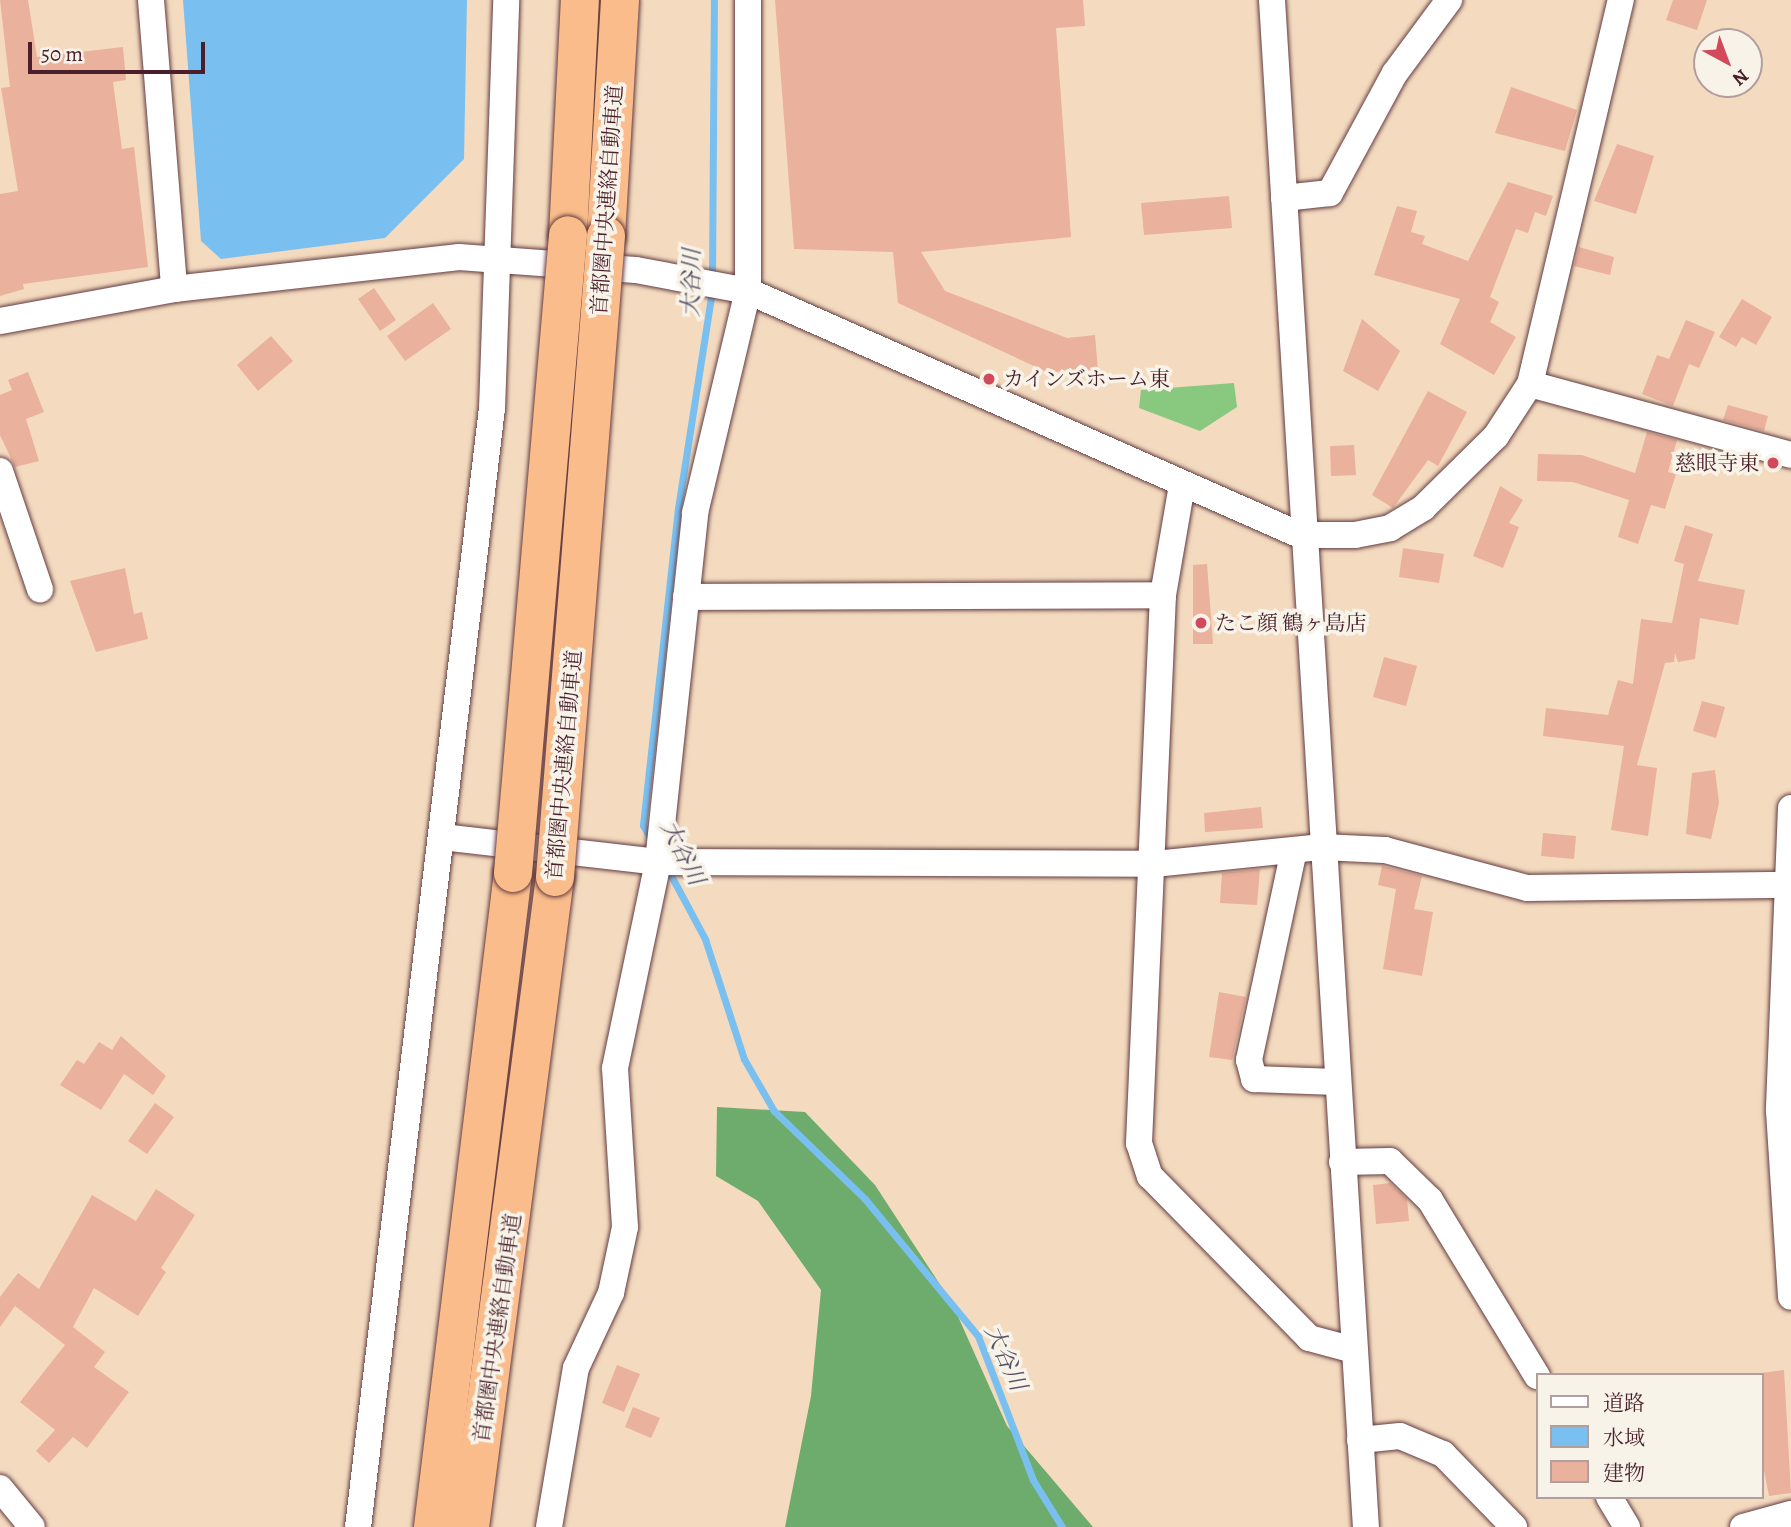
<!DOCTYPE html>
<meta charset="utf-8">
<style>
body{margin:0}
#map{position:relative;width:1791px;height:1527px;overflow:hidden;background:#f4dbbf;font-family:Alegreya,"Noto Serif JP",serif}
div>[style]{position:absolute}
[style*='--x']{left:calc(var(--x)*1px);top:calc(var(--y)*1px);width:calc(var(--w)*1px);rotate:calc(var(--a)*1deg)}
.green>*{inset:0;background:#88c87f}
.forest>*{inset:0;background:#6eac6e}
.water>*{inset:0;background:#79c0f1}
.stream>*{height:7px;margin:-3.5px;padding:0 3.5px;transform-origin:3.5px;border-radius:3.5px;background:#79c0f1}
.building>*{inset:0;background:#eab19d}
.roads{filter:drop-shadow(0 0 2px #643b41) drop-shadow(0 0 2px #643b41)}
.minor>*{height:26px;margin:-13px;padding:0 13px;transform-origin:13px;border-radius:13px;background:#fff}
.highway>*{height:38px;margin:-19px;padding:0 19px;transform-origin:19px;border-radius:19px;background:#f9bc8a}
.bridges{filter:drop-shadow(0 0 2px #643b41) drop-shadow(0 0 2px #643b41)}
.highway-bridge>*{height:38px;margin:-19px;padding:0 19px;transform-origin:19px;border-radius:19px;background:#f9bc8a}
.dots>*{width:19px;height:19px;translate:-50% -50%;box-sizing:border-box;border:4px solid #f7f3e8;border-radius:50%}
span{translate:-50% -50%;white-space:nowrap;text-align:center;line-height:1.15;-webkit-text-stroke:7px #f7f3e8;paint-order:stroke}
.street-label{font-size:21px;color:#4a1f2b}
.poi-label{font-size:21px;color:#4a1f2b}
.left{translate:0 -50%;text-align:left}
.right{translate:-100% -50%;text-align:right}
.water-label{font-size:23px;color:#584f66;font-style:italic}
.legend{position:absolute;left:1536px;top:1373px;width:228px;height:126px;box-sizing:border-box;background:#f7f3e8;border:2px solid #b29e9c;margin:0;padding:9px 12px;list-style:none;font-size:21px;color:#4a1f2b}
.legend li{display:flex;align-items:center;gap:14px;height:35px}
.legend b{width:35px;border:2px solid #b29e9c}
.north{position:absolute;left:1693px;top:28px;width:70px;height:70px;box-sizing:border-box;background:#f7f3e8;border:2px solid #b29e9c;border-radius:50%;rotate:139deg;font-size:19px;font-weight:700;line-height:28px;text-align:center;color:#4a1f2b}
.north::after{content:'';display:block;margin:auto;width:24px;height:32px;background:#d1495b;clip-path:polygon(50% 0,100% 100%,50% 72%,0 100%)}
.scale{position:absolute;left:28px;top:42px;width:177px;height:32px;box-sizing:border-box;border:4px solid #4a1f2b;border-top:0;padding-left:9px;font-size:21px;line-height:24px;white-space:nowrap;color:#4a1f2b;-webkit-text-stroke:5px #f7f3e8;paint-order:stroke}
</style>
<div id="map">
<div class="green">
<div style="clip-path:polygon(1234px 383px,1237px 407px,1200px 431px,1139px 408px,1141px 390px)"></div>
</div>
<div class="forest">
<div style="clip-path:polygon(717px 1107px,805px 1112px,875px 1185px,952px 1303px,1007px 1426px,1093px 1527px,785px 1527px,811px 1396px,821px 1290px,758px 1201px,716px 1176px)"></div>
</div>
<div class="water">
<div style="clip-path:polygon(183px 0,467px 0,464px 159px,385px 238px,221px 259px,201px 241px)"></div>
</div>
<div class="stream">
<div style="--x:712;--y:279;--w:279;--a:-89.6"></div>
<div style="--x:651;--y:839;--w:16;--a:-120"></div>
<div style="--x:643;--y:825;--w:319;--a:-83.7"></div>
<div style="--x:678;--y:508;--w:220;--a:-81.1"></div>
<div style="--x:667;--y:868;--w:81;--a:61.8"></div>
<div style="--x:705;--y:939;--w:126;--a:72"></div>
<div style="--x:744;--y:1059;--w:60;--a:60"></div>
<div style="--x:774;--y:1111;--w:127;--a:44"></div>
<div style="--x:865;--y:1199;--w:178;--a:50.5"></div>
<div style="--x:978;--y:1336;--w:154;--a:69.1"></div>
<div style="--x:1033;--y:1480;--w:55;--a:58.3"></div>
</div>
<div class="building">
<div style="clip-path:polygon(0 0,28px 0,37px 57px,123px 47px,126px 80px,113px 82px,122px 149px,134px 147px,148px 267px,23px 284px,24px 289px,0 296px,0 194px,18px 191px,1px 88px,10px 87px)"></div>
<div style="clip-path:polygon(775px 0,1083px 0,1085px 26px,1056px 28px,1071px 237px,921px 252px,945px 291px,1067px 338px,1095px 335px,1098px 371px,1047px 372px,898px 303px,893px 252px,794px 249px)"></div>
<div style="clip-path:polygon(1673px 0,1707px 0,1697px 30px,1666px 20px)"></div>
<div style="clip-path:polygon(1511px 87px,1577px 110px,1565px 151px,1495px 133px)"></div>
<div style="clip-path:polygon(1617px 144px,1654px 156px,1636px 214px,1594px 201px)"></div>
<div style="clip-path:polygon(1508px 182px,1553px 196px,1546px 216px,1535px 212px,1528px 233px,1516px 229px,1490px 297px,1499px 302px,1490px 322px,1516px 337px,1494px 375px,1440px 344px,1460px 299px,1374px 275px,1397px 206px,1417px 211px,1411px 232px,1425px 236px,1422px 244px,1468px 261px)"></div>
<div style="clip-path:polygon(1229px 196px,1232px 228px,1144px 235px,1141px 203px)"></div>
<div style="clip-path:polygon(1579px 247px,1614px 257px,1610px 275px,1574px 266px)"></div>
<div style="clip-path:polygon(374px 288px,396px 320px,380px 331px,358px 299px)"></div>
<div style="clip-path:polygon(1742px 299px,1772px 317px,1756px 345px,1742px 337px,1736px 347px,1719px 337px)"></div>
<div style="clip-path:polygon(433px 303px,451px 329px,405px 361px,387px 336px)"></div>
<div style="clip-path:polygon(1362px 319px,1400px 351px,1378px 391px,1343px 371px)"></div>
<div style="clip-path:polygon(1686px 320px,1715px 332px,1699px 368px,1689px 364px,1673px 406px,1642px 394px,1657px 355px,1669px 359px)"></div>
<div style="clip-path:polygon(271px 336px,293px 361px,258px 391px,237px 365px)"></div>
<div style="clip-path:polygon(28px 372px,44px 412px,26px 419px,39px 461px,15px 467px,0 435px,0 395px,12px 390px,8px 380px)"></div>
<div style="clip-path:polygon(1428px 391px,1467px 412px,1438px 466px,1428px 460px,1393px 508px,1372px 495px)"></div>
<div style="clip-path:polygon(1728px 405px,1768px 416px,1764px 431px,1723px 420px)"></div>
<div style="clip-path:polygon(1647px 432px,1677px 440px,1668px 472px,1676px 474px,1665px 509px,1651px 505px,1638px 544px,1618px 537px,1629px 500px,1573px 482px,1537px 481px,1538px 454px,1582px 455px,1635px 473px)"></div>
<div style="clip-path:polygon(1354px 445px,1356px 475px,1331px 476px,1330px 446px)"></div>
<div style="clip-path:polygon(1500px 486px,1523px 500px,1509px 523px,1519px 527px,1503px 568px,1473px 556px)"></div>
<div style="clip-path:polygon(1685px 525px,1713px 534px,1698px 581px,1745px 590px,1738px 625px,1700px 618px,1695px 659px,1678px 662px,1675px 653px,1674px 662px,1665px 663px,1637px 765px,1657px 768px,1648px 836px,1611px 830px,1624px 746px,1543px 736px,1546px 708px,1608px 715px,1618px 680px,1633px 684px,1641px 619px,1672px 623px,1684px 564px,1674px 561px)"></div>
<div style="clip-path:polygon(1403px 548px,1444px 554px,1439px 583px,1399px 577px)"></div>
<div style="clip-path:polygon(1207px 564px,1213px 644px,1193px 644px,1193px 565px)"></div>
<div style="clip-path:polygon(125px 568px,134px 614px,142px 612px,148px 639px,96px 652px,70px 581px)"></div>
<div style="clip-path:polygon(1384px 657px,1417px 666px,1406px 706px,1373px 697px)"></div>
<div style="clip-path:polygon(1702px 701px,1725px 707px,1716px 738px,1693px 731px)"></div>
<div style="clip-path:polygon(1715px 770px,1719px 803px,1711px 839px,1686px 834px,1692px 773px)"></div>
<div style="clip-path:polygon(1261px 807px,1263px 828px,1205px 832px,1204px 813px)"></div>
<div style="clip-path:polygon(1543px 833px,1576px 836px,1574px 859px,1541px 856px)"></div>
<div style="clip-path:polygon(1382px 866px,1422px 876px,1414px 909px,1433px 912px,1422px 976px,1383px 969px,1396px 889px,1378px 885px)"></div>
<div style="clip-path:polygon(1260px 869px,1257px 905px,1220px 903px,1222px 873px)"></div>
<div style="clip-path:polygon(1219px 992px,1246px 997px,1232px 1060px,1209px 1057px)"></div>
<div style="clip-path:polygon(121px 1036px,166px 1076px,153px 1095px,124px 1074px,101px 1110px,60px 1085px,77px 1060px,84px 1064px,99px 1042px,112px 1050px)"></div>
<div style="clip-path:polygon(155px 1103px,174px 1117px,147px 1154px,128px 1141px)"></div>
<div style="clip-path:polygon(1390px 1183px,1407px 1199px,1409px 1221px,1376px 1224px,1373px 1185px)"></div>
<div style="clip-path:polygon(156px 1189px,195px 1215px,161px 1268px,166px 1272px,138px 1316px,94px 1288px,73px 1327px,105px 1352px,94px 1367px,129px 1392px,87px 1448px,73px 1437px,49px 1463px,36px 1451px,55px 1430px,20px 1402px,65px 1345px,15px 1306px,0 1327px,0 1297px,18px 1273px,39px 1289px,92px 1195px,136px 1221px)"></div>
<div style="clip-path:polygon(617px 1365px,640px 1374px,624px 1412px,602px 1403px)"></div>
<div style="clip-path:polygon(1784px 1370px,1791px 1493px,1769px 1496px,1761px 1455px,1761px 1373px)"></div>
<div style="clip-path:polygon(633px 1407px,660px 1418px,651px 1438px,625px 1427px)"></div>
</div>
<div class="roads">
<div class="minor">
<div style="--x:151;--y:0;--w:290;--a:85.4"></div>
<div style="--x:1272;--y:0;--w:1530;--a:86.48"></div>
<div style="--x:1284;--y:198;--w:46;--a:-6.2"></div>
<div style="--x:1330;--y:193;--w:136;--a:-61.6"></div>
<div style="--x:1395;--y:73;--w:91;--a:-53.5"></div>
<div style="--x:0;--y:321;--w:177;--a:-10.4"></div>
<div style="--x:174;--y:289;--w:287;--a:-6.4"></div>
<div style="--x:459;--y:257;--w:177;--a:4.2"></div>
<div style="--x:636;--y:270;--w:114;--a:10.6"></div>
<div style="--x:748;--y:291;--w:604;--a:23.85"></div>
<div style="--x:1300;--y:535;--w:55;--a:0"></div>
<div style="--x:1355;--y:535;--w:36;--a:-11"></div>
<div style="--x:1390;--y:528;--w:39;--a:-31"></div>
<div style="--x:1423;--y:508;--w:103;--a:-44.6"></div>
<div style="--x:1496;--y:436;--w:62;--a:-56.8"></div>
<div style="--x:1530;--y:384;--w:395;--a:-76.7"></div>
<div style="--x:1530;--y:384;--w:270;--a:15.2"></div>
<div style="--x:0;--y:471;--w:125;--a:71.3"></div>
<div style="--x:1182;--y:485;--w:112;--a:99.8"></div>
<div style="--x:1163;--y:595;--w:549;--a:92.51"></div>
<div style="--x:1139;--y:1143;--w:35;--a:72"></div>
<div style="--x:1150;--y:1176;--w:227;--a:45.5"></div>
<div style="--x:1309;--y:1338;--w:47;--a:14.9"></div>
<div style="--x:686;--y:597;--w:477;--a:-0.2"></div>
<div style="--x:1791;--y:808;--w:303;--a:92.3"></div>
<div style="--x:1779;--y:1111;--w:186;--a:86.3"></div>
<div style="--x:442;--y:837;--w:217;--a:6.6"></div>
<div style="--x:658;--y:862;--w:496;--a:0.2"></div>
<div style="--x:1154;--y:864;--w:169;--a:-5.8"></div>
<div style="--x:1322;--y:847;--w:63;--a:2.7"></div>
<div style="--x:1385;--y:850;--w:147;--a:15"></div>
<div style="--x:1527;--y:888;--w:264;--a:-0.7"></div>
<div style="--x:1294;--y:850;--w:215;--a:102.1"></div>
<div style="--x:1249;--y:1060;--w:20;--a:75"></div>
<div style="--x:1254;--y:1079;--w:82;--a:2.1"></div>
<div style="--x:1342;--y:1162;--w:48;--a:-1.2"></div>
<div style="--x:1390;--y:1161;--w:56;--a:44.3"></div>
<div style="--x:1430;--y:1200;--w:206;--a:58.7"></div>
<div style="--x:1360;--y:1440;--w:40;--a:-5.7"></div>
<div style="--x:1400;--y:1436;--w:47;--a:22.7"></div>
<div style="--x:1443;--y:1454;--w:102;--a:45.8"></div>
<div style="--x:0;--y:1488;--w:50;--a:50.6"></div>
<div style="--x:1609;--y:1497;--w:35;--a:59"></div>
<div style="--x:358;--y:1527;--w:1126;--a:-83.17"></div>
<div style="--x:492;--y:409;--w:409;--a:-88"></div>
<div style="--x:549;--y:1527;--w:161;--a:-80.4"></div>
<div style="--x:576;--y:1368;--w:83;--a:-65"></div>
<div style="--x:611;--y:1293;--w:67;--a:-78"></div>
<div style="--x:625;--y:1227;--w:159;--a:-93.6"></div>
<div style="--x:615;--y:1068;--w:210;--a:-78.2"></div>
<div style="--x:658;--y:862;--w:351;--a:-83.9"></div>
<div style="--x:695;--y:513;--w:228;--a:-76.6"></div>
<div style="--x:748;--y:291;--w:291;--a:-90"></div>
<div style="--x:1743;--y:1527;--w:50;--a:-15.2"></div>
</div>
<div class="highway">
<div style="--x:568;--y:235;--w:235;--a:-87.1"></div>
<div style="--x:606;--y:236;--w:236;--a:-86.6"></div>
<div style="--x:433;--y:1527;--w:659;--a:-83.03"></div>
<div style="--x:470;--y:1527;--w:656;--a:-82.55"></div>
</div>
</div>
<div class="bridges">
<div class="highway-bridge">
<div style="--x:513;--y:873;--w:640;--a:-85.07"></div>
<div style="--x:555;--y:877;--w:643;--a:-85.45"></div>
</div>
</div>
<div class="dots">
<div style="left:989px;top:379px;background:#d1495b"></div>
<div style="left:1773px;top:463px;background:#d1495b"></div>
<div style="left:1201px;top:623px;background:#d1495b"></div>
</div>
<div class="street-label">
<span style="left:607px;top:200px;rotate:-86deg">首都圏中央連絡自動車道</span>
<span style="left:564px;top:765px;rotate:-85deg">首都圏中央連絡自動車道</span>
<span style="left:497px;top:1328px;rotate:-82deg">首都圏中央連絡自動車道</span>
</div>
<div class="poi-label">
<span class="left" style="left:1003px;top:379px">カインズホーム東</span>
<span class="right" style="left:1759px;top:463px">慈眼寺東</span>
<span class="left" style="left:1215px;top:623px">たこ顔 鶴ヶ島店</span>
</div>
<div class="water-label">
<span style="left:692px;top:283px;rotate:-89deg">大谷川</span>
<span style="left:682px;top:853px;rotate:63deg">大谷川</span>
<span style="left:1005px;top:1358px;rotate:66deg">大谷川</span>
</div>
<ul class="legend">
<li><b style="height:9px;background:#fff"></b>道路</li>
<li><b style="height:19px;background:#79c0f1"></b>水域</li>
<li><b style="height:19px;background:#eab19d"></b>建物</li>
</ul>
<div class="north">N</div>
<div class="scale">50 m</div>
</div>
